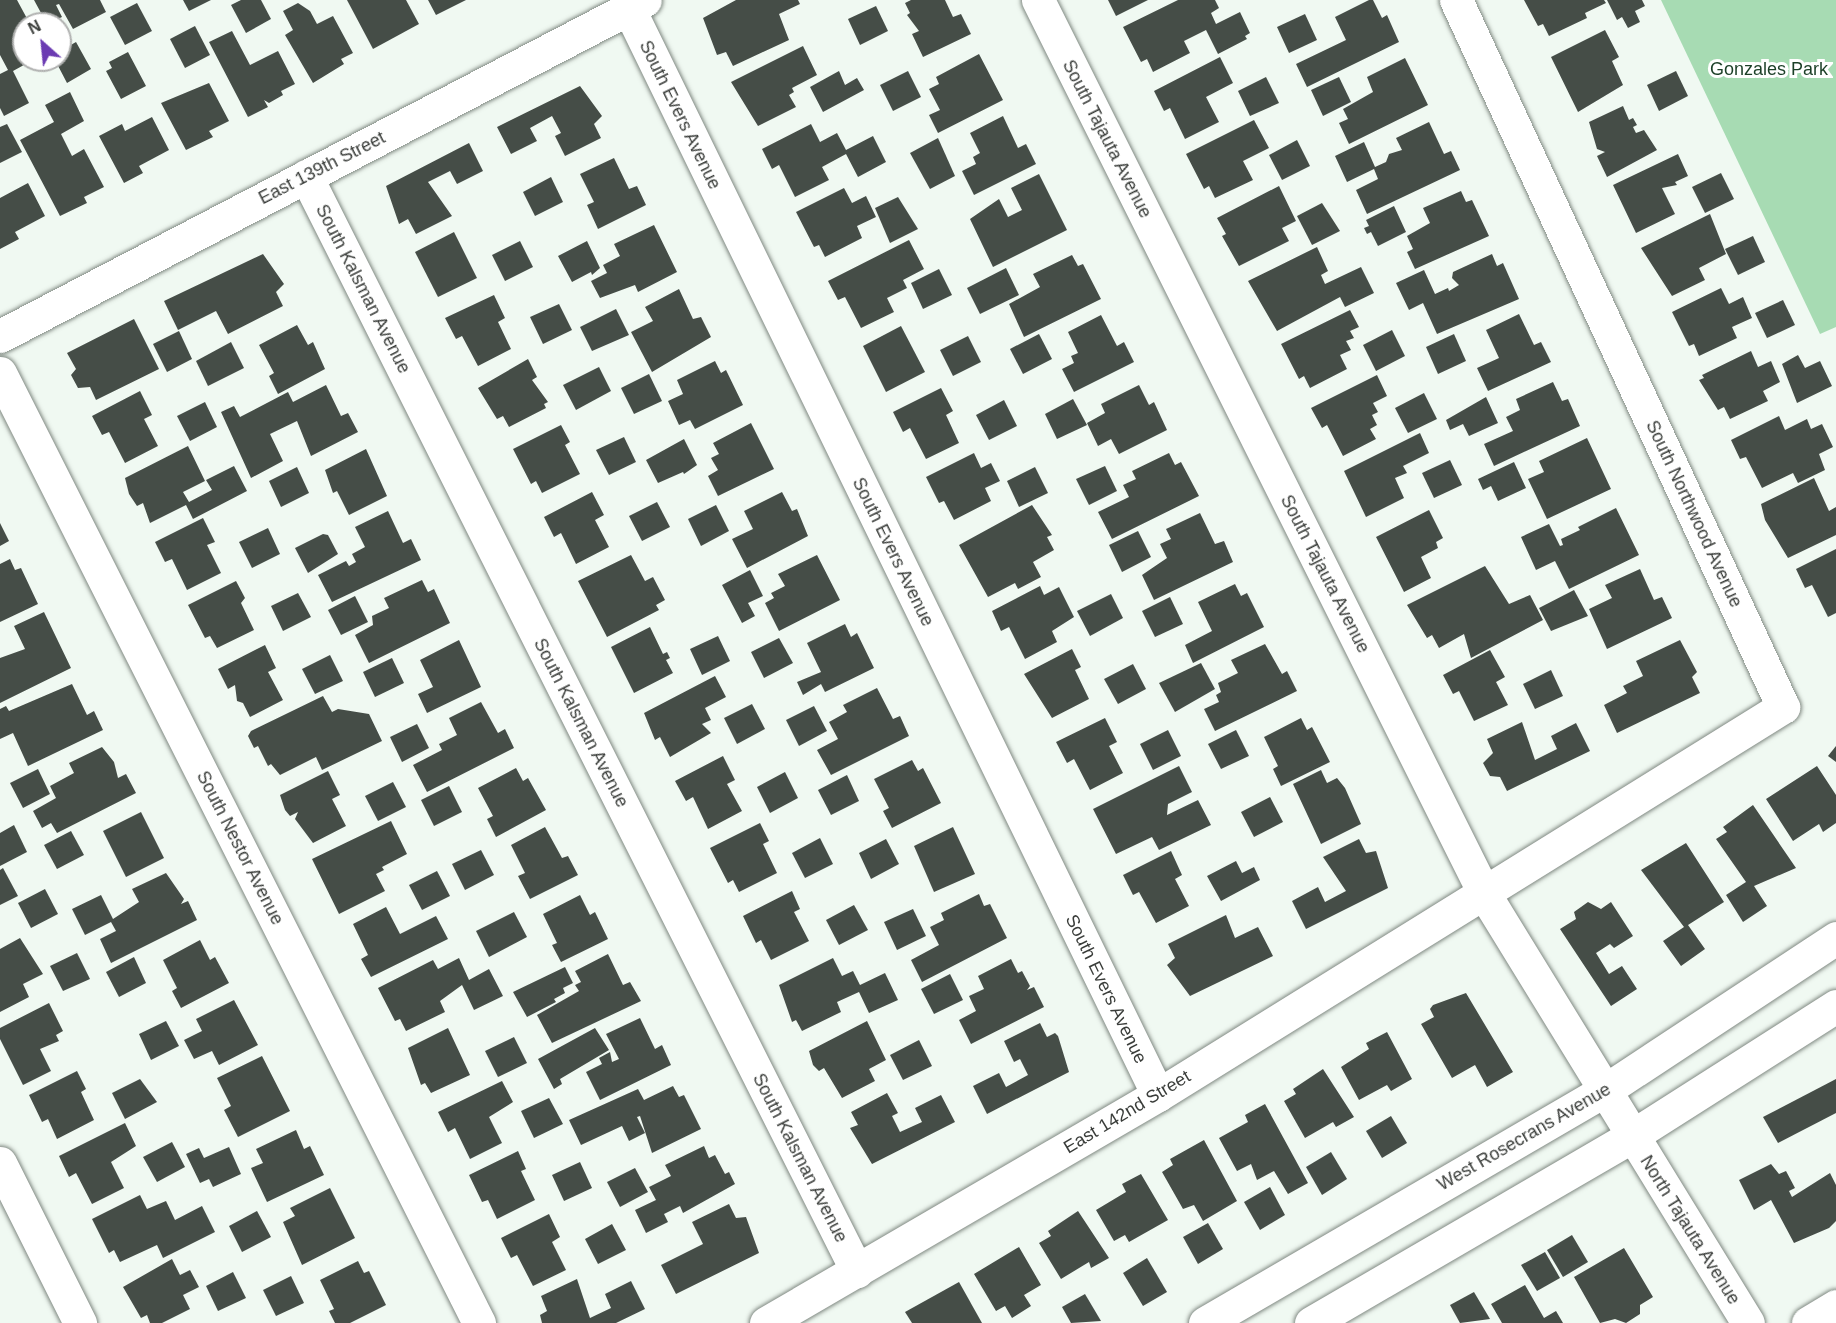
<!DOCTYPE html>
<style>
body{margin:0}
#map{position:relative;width:1836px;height:1323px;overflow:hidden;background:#f0f9f2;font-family:Helvetica,sans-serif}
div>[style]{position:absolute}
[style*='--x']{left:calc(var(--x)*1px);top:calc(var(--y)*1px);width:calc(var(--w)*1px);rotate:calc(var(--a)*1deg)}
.green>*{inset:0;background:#a7dbb3}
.building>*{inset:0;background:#454d47}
.roads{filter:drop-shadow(0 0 2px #808982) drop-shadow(0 0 2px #808982)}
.minor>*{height:33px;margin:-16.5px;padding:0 16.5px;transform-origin:16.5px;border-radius:16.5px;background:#fff}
.major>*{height:33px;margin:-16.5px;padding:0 16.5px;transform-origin:16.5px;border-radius:16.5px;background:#fff}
span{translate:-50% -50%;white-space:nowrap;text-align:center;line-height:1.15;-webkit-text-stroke:6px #fff;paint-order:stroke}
.park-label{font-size:18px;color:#1b3f27}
.street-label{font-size:18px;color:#3a3d3a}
.north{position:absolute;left:12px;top:12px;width:60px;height:60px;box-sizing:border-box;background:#fff;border:2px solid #b0b1b0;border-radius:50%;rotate:333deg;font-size:16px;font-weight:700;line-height:24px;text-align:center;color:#3a3d3a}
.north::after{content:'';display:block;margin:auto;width:21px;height:27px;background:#6b3bb2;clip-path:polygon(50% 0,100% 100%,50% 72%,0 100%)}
</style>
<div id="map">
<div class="green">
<div style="clip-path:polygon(1661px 0,1836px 0,1836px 327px,1820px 334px)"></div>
</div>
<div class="building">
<div style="clip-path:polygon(0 0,17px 0,30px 24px,24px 24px,24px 60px,33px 60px,13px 71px,29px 103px,4px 116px,0 108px,0 74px,8px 70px,0 55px)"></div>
<div style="clip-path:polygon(34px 0,100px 0,106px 12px,73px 29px,59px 4px,56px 5px,62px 17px,47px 24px)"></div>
<div style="clip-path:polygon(183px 0,211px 0,189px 11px)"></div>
<div style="clip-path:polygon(241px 0,261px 0,271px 19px,246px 33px,231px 5px)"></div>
<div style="clip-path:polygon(347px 0,406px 0,419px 24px,373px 49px)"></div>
<div style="clip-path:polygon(428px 0,466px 0,436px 15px)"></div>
<div style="clip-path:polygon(736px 0,798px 0,800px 4px,779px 14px,789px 40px,733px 66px,726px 52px,717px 55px,703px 18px)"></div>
<div style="clip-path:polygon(911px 0,945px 0,953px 17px,961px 14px,971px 34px,923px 57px,912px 34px,919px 31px,907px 15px,910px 13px,905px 3px)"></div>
<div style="clip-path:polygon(1108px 0,1148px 0,1116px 16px)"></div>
<div style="clip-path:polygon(1178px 0,1215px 0,1219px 8px,1211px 13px,1216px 24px,1240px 12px,1250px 33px,1245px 36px,1247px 39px,1218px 54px,1206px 30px,1184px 41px,1190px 53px,1153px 72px,1147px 59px,1141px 62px,1123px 27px)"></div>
<div style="clip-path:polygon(1369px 0,1373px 0,1382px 18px,1387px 15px,1399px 42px,1307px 87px,1296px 64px,1346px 40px,1335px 17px)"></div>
<div style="clip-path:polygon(1524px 0,1604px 0,1606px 3px,1585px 13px,1587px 18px,1549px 36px,1543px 24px,1538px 26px)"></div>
<div style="clip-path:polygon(1607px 0,1642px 0,1645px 6px,1635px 11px,1640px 22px,1628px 28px,1622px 17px,1617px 20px)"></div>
<div style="clip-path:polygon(137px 3px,152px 31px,125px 45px,110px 17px)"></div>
<div style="clip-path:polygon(298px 3px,310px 11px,317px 24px,333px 16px,353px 53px,341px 59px,344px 64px,313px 83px,285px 35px,293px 30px,283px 11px)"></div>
<div style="clip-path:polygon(876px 6px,888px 31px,860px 45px,848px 19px)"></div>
<div style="clip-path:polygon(1305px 14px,1317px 40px,1289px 53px,1277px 27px)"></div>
<div style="clip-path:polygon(195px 26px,210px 55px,185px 68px,170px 39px)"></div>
<div style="clip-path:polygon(1605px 30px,1619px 57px,1612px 61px,1623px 85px,1578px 112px,1551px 57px)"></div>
<div style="clip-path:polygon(232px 31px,250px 65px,278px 51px,295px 84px,281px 91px,283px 95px,269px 103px,264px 100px,268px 107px,248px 117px,209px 42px)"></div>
<div style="clip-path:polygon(76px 42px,91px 69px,67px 83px,55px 60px,60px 60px,60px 51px)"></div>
<div style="clip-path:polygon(803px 46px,817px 75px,792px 88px,794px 92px,789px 95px,796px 107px,758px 126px,731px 82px)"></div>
<div style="clip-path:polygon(128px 52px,146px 86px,121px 99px,106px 71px,112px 68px,109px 62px)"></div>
<div style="clip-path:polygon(979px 54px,1003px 100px,938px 133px,929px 115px,940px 110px,929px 89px,939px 84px,936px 77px)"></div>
<div style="clip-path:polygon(1220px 57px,1233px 83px,1206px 97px,1219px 122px,1185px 139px,1170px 108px,1164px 111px,1154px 91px)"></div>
<div style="clip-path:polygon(1405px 58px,1428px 105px,1349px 144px,1339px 123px,1348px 119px,1343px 109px,1373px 92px,1367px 77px)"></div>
<div style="clip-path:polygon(839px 71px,845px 85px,857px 78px,864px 90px,823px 112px,810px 87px)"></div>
<div style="clip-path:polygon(908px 71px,921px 97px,893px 111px,880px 85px)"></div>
<div style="clip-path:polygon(1676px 71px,1688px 96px,1659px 111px,1647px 85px)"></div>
<div style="clip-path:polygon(1266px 77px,1279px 103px,1250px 116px,1238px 91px)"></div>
<div style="clip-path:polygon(1339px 77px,1351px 102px,1323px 116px,1311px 90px)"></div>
<div style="clip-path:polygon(209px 83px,229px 121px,209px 131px,213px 137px,186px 150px,161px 103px)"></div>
<div style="clip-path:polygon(580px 86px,602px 116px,594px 124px,601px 138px,565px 156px,555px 136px,561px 133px,552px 116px,530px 128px,537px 141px,511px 154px,497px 127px)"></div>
<div style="clip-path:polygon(70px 92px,84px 121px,61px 134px,72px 156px,84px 149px,104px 187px,84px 197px,87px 203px,60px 216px,20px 140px,54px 122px,45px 105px)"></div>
<div style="clip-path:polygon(1623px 106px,1629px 120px,1633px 118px,1637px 125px,1633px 127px,1636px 133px,1644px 130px,1657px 150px,1607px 177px,1597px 156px,1605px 152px,1597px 149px,1589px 122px)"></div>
<div style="clip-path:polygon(1003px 116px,1018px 148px,1026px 144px,1036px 164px,974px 195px,962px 171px,976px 164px,973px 157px,980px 153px,970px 133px)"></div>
<div style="clip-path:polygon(152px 117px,169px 150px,139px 166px,143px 173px,124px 183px,99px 136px,122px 124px,125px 131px)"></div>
<div style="clip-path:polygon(1254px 120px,1269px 148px,1243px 161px,1253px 180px,1215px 198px,1209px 186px,1204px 189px,1186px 154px)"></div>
<div style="clip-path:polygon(1429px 122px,1444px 154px,1451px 151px,1460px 170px,1367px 214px,1356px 190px,1378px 179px,1374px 169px,1347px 182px,1335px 156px,1364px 142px,1375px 167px,1386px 162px,1389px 154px,1402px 150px,1396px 138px)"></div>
<div style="clip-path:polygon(7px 124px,22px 152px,0 163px,0 127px)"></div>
<div style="clip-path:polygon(811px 124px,820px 142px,837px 133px,846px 150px,873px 136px,886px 162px,858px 177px,846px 154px,822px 167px,829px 180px,795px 197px,779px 165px,772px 169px,762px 149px)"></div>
<div style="clip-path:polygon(938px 138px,955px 176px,930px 189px,910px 153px)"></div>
<div style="clip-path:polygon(1297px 140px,1310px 166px,1282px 180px,1269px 155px)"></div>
<div style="clip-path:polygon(469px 143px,483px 171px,457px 184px,450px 171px,428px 182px,452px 216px,416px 234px,408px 219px,399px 224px,386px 186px)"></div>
<div style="clip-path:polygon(1678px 154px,1688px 176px,1675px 182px,1677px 185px,1662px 188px,1675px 214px,1636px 233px,1613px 185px)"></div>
<div style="clip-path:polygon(614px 158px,629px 189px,637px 186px,646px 205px,598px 229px,587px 205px,594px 202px,580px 174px)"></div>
<div style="clip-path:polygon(1721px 173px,1734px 199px,1705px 213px,1692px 187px)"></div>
<div style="clip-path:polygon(1039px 174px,1067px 230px,993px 267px,970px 219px,999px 199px,1008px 217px,1022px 210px,1011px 188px)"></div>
<div style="clip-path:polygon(551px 177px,563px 202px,535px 216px,523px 192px)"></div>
<div style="clip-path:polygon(28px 183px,45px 216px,15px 232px,19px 239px,0 249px,0 198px)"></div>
<div style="clip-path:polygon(1279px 186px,1296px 221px,1282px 228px,1289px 241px,1239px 266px,1222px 236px,1226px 234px,1217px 218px)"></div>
<div style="clip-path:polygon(844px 188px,852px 203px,866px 196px,876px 217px,857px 226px,862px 238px,825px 257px,819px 245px,814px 247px,796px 212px)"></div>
<div style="clip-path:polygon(1461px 191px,1466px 202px,1472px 200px,1489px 236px,1415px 269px,1407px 252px,1413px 249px,1407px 236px,1430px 223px,1423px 208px)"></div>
<div style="clip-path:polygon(898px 197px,918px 229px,890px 243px,875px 208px)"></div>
<div style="clip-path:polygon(1322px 203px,1340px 231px,1312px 245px,1297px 216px)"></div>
<div style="clip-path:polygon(1394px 206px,1406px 232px,1378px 246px,1371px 232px,1367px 234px,1364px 228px,1369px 226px,1366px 220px)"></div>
<div style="clip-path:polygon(1710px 214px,1726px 254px,1699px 268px,1705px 280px,1672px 296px,1641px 248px)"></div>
<div style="clip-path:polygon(654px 225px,677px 272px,638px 292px,635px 285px,600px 298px,591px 281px,607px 273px,603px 265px,620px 256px,614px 244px)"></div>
<div style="clip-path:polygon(454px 232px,477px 278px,438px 297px,415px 252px)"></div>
<div style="clip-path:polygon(1753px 236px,1765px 262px,1738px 275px,1725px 249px)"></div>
<div style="clip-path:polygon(909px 240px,924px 269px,903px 280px,907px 288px,887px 298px,894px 312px,861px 328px,845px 297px,838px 300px,828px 281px)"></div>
<div style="clip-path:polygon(520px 241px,533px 267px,505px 281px,492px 255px)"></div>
<div style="clip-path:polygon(587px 241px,600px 268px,592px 275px,591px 272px,572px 282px,558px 256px)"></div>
<div style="clip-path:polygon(1317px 247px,1328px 271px,1321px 275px,1325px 284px,1361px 267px,1374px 293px,1345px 307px,1340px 297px,1277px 331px,1248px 281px)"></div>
<div style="clip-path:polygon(263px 254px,284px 284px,276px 292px,283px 306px,228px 334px,216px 311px,178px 330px,164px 301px)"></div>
<div style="clip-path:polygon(1492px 254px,1497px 266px,1503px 263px,1519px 299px,1437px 334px,1423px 303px,1409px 310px,1396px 283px,1424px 270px,1435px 294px,1448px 288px,1449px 291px,1459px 285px,1452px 278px,1453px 272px)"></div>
<div style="clip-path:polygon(1072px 255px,1078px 266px,1083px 264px,1101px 299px,1024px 337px,1009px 304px,1040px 287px,1033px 274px)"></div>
<div style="clip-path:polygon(1006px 268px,1019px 295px,980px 314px,967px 288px)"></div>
<div style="clip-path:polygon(939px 269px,952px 295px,923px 309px,911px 283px)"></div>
<div style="clip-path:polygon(1721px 288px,1729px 304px,1743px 297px,1752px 318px,1732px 327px,1737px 338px,1699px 356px,1694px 344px,1689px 346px,1672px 312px)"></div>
<div style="clip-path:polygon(679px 289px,693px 319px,701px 317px,711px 337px,652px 372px,631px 332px,653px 321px,645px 307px)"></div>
<div style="clip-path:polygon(494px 295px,505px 318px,498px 322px,511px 349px,478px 366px,462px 336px,456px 339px,445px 318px)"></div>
<div style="clip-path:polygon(1783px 300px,1795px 325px,1767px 338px,1755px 313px)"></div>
<div style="clip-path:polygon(559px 304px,572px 330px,543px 344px,530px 317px)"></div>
<div style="clip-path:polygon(616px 309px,629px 335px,592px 351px,580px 327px)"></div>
<div style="clip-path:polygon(1350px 310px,1359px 327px,1350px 331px,1354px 338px,1346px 341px,1351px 350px,1340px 355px,1347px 369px,1310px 388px,1304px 376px,1299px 379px,1281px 344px)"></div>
<div style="clip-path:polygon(1519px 314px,1534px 345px,1541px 342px,1551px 362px,1488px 391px,1477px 368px,1499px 358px,1486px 330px)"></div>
<div style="clip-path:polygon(1101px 315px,1117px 346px,1124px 342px,1134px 362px,1074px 392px,1062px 369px,1074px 363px,1071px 356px,1078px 353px,1068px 332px)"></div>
<div style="clip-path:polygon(134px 319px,159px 369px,96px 400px,90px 387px,78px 388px,71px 375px,76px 369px,67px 353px)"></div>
<div style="clip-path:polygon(297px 325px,308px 345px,313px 342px,325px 369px,278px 394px,269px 376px,274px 373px,259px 345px)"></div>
<div style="clip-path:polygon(901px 326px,925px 372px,886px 392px,863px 346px)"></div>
<div style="clip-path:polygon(1392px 330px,1405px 356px,1376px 371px,1363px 345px)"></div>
<div style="clip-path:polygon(179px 331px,192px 359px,167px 372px,153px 344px)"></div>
<div style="clip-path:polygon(1039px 334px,1052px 359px,1023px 374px,1010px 349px)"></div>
<div style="clip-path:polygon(1454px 334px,1466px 361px,1438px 374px,1426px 347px)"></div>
<div style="clip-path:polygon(968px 336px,981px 362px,953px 376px,940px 350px)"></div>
<div style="clip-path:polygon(231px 342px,244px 368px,208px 386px,196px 361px)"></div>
<div style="clip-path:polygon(1751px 351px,1758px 367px,1771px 361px,1780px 382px,1763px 391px,1768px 401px,1730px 419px,1724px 407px,1718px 410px,1699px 380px,1704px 378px,1702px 375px)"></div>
<div style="clip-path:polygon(1798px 355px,1805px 368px,1820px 361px,1832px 386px,1797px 403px,1782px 364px)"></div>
<div style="clip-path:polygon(528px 359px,537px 377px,532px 380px,548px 402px,544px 404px,546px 408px,509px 427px,503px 416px,497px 419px,478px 388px)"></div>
<div style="clip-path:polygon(715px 361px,721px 373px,726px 370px,743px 405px,695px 429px,690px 420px,679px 425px,668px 401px,683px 394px,677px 380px)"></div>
<div style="clip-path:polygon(599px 367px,611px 391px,576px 410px,563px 385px)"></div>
<div style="clip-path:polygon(649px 374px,662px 401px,634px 414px,621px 388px)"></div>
<div style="clip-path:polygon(1377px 375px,1387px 396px,1373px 403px,1378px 412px,1372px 415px,1377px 425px,1370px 429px,1376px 439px,1343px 456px,1327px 425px,1322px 428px,1311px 408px)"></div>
<div style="clip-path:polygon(1553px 382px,1562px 401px,1568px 399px,1580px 426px,1494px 466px,1484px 444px,1513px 431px,1506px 417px,1520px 410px,1516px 399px)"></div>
<div style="clip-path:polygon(326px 385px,341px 416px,348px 413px,358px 432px,311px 456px,297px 421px,270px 434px,283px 461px,251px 478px,221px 412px,234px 406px,240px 417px,288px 392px,293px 402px)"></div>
<div style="clip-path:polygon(1139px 385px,1149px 405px,1154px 402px,1167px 430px,1119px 454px,1111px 439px,1098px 446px,1087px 423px,1105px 413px,1101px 404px)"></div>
<div style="clip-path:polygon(941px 388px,953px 411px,946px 415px,959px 443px,926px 459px,910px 428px,903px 432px,893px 412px)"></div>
<div style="clip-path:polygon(140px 391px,152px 415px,144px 419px,158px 446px,125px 463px,109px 432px,102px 435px,92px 416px)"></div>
<div style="clip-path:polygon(1424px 393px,1437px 419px,1408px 433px,1395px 408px)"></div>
<div style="clip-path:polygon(1486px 397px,1498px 423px,1469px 436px,1463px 424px,1450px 430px,1446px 420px)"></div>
<div style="clip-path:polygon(1073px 399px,1087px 425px,1057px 439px,1045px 414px)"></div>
<div style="clip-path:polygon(1004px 400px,1017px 426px,989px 440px,976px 415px)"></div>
<div style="clip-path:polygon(205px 402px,217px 427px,190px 441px,177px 416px)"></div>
<div style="clip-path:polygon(1779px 416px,1785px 430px,1807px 419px,1811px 429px,1822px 424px,1833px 447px,1819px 454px,1825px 470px,1798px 483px,1793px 473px,1762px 488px,1746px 457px,1740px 459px,1731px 440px)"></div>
<div style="clip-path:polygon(751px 423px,774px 469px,718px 496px,708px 476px,718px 470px,711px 458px,719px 454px,713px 443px)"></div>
<div style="clip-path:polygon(561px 425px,570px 442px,565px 445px,580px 474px,542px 493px,536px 481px,531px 484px,513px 449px)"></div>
<div style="clip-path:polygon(1420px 433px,1429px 453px,1403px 466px,1407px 473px,1395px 478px,1404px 498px,1366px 517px,1344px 471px)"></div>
<div style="clip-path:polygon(624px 437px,636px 462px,609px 475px,596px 450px)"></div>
<div style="clip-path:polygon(1587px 438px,1611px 489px,1547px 519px,1528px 479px,1544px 472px,1539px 461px)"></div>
<div style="clip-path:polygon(684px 439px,697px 465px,684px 474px,683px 472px,658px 483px,646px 460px)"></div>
<div style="clip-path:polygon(188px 446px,205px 481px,183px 492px,189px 502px,212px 490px,206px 480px,234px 466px,247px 491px,193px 519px,186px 505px,150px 523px,143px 503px,137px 506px,129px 494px,125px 478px)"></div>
<div style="clip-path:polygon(366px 449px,387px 496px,349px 515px,337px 491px,333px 493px,325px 470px)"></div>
<div style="clip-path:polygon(974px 453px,981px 468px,991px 463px,1000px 481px,985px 488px,991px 501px,954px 520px,944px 501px,939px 503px,926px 477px)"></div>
<div style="clip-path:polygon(1169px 453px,1175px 465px,1181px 462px,1199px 496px,1112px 539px,1098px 512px,1129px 497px,1123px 485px,1136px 479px,1132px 471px)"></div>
<div style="clip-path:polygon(1450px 460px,1462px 485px,1434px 498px,1422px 473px)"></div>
<div style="clip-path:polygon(1514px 462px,1526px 488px,1498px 501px,1491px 486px,1483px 490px,1478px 479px)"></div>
<div style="clip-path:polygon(1105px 466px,1117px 491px,1089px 505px,1076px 479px)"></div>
<div style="clip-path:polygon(297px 467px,309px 493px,281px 507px,269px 481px)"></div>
<div style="clip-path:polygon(1035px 467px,1048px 493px,1019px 507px,1007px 481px)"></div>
<div style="clip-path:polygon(1814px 478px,1829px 511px,1836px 507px,1836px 535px,1788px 558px,1765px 520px,1761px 504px)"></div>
<div style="clip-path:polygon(592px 492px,604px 515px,595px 520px,609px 547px,576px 564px,561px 533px,554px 537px,544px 517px)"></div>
<div style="clip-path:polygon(782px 492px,792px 511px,797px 509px,808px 536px,747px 568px,732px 539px,753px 529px,744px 511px)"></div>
<div style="clip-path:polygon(657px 502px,670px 527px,642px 541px,629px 516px)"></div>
<div style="clip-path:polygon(716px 505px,729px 531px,701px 546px,688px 519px)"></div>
<div style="clip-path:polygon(1032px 505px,1052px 535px,1047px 537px,1054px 550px,1033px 562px,1041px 577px,1018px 589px,1015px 583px,988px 597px,959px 545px)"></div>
<div style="clip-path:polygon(1616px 508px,1639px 555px,1569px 589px,1555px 561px,1536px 570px,1521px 537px,1549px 524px,1560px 546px,1563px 545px,1561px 539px,1580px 530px,1578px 527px)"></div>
<div style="clip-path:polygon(1429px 510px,1443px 538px,1436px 542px,1438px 548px,1421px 557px,1431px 578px,1404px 592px,1376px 537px)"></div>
<div style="clip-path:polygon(388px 511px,403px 543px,411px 539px,421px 560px,332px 602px,318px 575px,346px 561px,349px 566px,356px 562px,352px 554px,365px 547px,355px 527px)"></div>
<div style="clip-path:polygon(1200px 513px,1215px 544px,1224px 541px,1233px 562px,1154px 600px,1142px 575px,1167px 558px,1160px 544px,1171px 539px,1166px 529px)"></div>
<div style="clip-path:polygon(203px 518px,215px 542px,207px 545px,221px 573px,187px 590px,172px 559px,165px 562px,155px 542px)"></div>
<div style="clip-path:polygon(0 523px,9px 541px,0 546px)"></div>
<div style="clip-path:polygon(268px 528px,280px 554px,252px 568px,239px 542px)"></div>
<div style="clip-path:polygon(1138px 531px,1151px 557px,1122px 572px,1109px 545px)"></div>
<div style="clip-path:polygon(323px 534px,328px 535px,338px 554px,308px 573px,295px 548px)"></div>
<div style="clip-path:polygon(1836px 549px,1836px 613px,1828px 617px,1812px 585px,1805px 588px,1796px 569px)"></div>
<div style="clip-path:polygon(631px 555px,645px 581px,653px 577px,665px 600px,656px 605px,659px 610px,607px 637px,578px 581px)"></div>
<div style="clip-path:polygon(817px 555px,840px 600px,779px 631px,765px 603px,774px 598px,771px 593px,785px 586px,778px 574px)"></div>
<div style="clip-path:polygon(10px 559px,15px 570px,21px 568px,38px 604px,0 622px,0 564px)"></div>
<div style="clip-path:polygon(1485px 566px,1509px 604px,1530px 595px,1543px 620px,1471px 658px,1464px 634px,1439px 648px,1432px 635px,1427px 638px,1407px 605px)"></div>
<div style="clip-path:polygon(1640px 569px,1654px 600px,1662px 597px,1672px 618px,1607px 649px,1589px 609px,1612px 598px,1605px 585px)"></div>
<div style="clip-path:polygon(750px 570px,763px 596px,748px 603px,755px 616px,742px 623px,722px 585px)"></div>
<div style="clip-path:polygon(422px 580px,428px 592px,434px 589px,450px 623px,369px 663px,355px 635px,373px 625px,372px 616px,389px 608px,384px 598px)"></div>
<div style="clip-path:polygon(236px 581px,245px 598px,241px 603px,254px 630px,217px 648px,210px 636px,205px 638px,188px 605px)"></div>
<div style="clip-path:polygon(1235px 584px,1241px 596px,1247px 593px,1264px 627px,1193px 663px,1185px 645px,1212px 631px,1198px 602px)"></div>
<div style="clip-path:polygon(1040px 586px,1044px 595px,1059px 587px,1074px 617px,1052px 631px,1057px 642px,1025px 659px,1009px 627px,1001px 631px,992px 611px)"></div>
<div style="clip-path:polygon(1574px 590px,1588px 616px,1551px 631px,1539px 608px)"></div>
<div style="clip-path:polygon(298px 593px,311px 617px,283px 631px,271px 606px)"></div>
<div style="clip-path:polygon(1111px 594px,1123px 618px,1090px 636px,1077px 611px)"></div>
<div style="clip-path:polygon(355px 596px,368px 622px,341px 635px,328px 610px)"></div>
<div style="clip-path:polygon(1170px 597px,1183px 624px,1155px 637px,1142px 611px)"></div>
<div style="clip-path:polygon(44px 612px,71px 668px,0 703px,0 658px,25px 649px,14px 626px)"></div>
<div style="clip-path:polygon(845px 624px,851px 637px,857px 633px,874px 668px,825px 692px,821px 684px,803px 695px,797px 682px,821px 672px,807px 643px)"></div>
<div style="clip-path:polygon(650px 627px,663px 654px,667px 652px,670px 658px,666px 660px,673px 673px,634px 693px,611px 647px)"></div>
<div style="clip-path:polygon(718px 636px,730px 661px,702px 675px,690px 649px)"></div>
<div style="clip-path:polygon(779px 638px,793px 663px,764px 678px,751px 652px)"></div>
<div style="clip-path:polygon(459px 640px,481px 687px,427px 713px,418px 694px,433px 687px,420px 660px)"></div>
<div style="clip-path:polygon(1680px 640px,1697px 672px,1692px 677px,1700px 693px,1617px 733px,1604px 705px,1627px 693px,1623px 686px,1643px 676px,1636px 661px)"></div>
<div style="clip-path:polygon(1265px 644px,1282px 674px,1287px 671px,1297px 691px,1215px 731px,1204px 709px,1219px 702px,1216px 695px,1221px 692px,1218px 683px,1238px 673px,1231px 660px)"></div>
<div style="clip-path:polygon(265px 645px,276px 668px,268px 672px,283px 700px,250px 717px,243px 703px,237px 701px,235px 685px,228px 689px,218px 669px)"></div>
<div style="clip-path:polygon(1072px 649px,1081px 667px,1075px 670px,1089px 699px,1052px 718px,1024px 674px)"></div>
<div style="clip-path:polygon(1490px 650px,1505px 677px,1496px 682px,1508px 705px,1474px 721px,1459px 691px,1453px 694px,1443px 675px)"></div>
<div style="clip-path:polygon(330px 655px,343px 681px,315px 694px,302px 669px)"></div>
<div style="clip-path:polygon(392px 658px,404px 683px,375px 697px,363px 672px)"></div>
<div style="clip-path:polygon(1201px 663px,1215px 689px,1175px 712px,1159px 683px)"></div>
<div style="clip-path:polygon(1133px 664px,1146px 689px,1118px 704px,1104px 679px)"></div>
<div style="clip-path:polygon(1551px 670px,1563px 696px,1535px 709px,1523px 684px)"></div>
<div style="clip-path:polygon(715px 676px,726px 697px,705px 708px,711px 720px,702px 724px,711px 733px,670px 757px,660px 737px,655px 740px,644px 713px)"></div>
<div style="clip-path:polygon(72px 684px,87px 715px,94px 711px,103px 730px,28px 766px,13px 733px,0 739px,0 709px,6px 706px,9px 711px)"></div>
<div style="clip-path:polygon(877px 688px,893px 719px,900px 716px,909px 736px,831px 775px,817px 750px,838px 739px,829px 722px,847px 712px,843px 705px)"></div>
<div style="clip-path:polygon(323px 696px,332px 712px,338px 709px,369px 714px,382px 741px,322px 770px,316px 757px,280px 775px,271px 764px,268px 766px,258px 746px,254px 748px,248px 736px,251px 731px)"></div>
<div style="clip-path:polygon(481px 702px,498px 733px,505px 729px,514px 748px,427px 792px,413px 765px,442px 750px,439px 744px,457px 735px,449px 718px)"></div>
<div style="clip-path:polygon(752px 704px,765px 729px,737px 744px,724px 718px)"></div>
<div style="clip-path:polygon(814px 706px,827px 731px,799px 746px,786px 720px)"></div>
<div style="clip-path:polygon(1105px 718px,1117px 742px,1109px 746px,1123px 773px,1090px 790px,1074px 759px,1067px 763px,1056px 742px)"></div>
<div style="clip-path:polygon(1301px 718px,1307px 730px,1312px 727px,1330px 762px,1281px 786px,1273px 769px,1278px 766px,1264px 737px)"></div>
<div style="clip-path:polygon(1522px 722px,1535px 760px,1557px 749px,1551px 736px,1576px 723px,1590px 751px,1507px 791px,1500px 777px,1490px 776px,1483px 763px,1493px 753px,1487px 739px)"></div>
<div style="clip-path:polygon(417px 724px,429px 748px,402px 762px,390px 737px)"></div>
<div style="clip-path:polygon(1168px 730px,1181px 756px,1153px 770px,1140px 744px)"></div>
<div style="clip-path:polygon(1236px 730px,1249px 756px,1221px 769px,1208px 744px)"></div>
<div style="clip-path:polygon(1836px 746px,1836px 762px,1828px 756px)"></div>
<div style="clip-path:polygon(102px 747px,114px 762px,118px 778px,126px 774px,136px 793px,57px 833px,51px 823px,42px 828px,33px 811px,56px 798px,50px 786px,74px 773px,69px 763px)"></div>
<div style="clip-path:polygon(723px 756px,735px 780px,727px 784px,742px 811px,708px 829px,693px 797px,686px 801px,675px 781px)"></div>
<div style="clip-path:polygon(912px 760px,918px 771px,923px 768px,941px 803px,892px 828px,883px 811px,889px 808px,874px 779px)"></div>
<div style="clip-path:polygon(1179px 766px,1192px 792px,1168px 804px,1167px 815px,1198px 800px,1211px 825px,1159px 850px,1152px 837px,1116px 854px,1093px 809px)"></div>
<div style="clip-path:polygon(1817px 766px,1836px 795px,1836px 823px,1823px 832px,1819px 824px,1793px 841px,1766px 799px)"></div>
<div style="clip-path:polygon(516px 768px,523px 781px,528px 778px,546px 810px,496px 837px,487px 819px,493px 816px,478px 788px)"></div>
<div style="clip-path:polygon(38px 769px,50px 794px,23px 808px,10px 783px)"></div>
<div style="clip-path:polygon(1321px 770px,1327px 783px,1337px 778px,1345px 788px,1361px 824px,1321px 844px,1293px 784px)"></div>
<div style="clip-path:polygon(328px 771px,340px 795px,332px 799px,346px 826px,313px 843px,295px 819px,298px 812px,290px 816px,285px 810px,280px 795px)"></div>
<div style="clip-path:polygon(785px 772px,798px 798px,770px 813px,757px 787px)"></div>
<div style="clip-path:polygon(847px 775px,859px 801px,831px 815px,818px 790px)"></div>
<div style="clip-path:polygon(393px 782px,406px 807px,378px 821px,365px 796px)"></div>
<div style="clip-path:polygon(449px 786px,462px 812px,434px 826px,421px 800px)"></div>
<div style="clip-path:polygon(1270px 797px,1283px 822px,1254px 837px,1241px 812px)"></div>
<div style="clip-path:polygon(1753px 805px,1796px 868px,1754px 886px,1767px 906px,1743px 922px,1726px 895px,1746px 882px,1716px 839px,1727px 832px,1723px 827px)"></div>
<div style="clip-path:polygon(141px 812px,164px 858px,126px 877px,103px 831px)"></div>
<div style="clip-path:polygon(391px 821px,407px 854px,382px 867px,384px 870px,376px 874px,385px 891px,339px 914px,312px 859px)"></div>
<div style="clip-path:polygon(760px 823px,769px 841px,763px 844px,777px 873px,739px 892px,733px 880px,728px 883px,710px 848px)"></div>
<div style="clip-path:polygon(14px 825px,27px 852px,0 866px,0 833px)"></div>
<div style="clip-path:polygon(545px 827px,562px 858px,568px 856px,578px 875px,530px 899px,518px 876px,525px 873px,511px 845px)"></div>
<div style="clip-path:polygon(953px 827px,975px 874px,934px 892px,914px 846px)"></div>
<div style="clip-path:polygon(71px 831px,84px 855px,57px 869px,44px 845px)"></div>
<div style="clip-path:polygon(820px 838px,833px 864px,805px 878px,792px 853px)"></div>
<div style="clip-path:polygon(886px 839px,899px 864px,871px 879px,859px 853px)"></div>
<div style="clip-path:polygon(1359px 839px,1366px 853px,1376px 851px,1388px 888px,1306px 929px,1292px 901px,1318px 887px,1325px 902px,1346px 891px,1323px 857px)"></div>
<div style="clip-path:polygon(1686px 843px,1724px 902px,1688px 925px,1705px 949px,1681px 966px,1663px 941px,1684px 927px,1641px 870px)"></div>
<div style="clip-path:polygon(481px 850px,494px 875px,465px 890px,452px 864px)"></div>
<div style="clip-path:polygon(1171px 851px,1182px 875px,1175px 879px,1189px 906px,1156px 923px,1139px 892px,1133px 895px,1123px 875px)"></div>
<div style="clip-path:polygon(1236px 861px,1242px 873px,1254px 867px,1260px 880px,1221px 901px,1207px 876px)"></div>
<div style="clip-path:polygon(3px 868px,18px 896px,0 905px,0 870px)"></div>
<div style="clip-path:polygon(437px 871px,450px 896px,422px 910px,409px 885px)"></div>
<div style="clip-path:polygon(166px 873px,184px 899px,181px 904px,188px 901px,197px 920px,111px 963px,100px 939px,116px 931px,111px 922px,85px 935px,72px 909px,101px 895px,113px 919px,139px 902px,132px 889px)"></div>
<div style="clip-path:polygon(45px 889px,58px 914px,31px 928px,18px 903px)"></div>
<div style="clip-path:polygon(792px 891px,800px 909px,794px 912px,809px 941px,771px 960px,761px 940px,756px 943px,743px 916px)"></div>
<div style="clip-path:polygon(979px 894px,984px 906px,990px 904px,1007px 938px,922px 982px,911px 960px,939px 945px,930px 927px,944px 920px,941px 913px)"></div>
<div style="clip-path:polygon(580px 895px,590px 915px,595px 912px,608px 939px,561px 962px,552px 945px,557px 943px,543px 914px)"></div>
<div style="clip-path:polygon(1588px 902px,1601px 909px,1611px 902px,1633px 936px,1614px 948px,1610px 944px,1596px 953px,1609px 974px,1622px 966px,1637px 989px,1611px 1006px,1560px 929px,1576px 919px,1574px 912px)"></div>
<div style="clip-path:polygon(854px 905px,868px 930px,839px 945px,826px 920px)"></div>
<div style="clip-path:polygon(386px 907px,400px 934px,436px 916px,448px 939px,371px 977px,361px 959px,368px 955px,353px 924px)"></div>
<div style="clip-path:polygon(913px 909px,926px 936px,897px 950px,884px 922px)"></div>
<div style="clip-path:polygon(514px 912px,527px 937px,489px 957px,476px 931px)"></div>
<div style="clip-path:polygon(1226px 915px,1235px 938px,1258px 927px,1273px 956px,1190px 996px,1167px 965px,1175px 958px,1168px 944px)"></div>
<div style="clip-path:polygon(20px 938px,43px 974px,23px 984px,29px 997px,0 1012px,0 949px)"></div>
<div style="clip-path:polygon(200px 940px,210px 960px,215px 957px,229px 983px,181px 1008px,172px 991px,177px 988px,163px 960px)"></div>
<div style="clip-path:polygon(77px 953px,90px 979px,63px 991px,50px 966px)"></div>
<div style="clip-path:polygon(608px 954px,623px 985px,630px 982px,641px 1001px,552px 1043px,537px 1015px,579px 991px,575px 985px,581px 982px,575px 971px)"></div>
<div style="clip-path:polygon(134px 957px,146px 983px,119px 997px,106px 972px)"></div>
<div style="clip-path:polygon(459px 958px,469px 980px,489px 969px,503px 996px,474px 1010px,462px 985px,440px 1001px,445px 1012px,406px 1031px,400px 1019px,395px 1021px,378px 988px,433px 960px,438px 969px)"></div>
<div style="clip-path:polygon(833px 958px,842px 976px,853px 971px,860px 985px,885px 973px,898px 1000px,869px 1013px,859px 992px,837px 1002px,841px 1012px,802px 1031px,796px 1020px,792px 1022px,779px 985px)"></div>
<div style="clip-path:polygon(1011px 959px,1018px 973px,1022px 971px,1030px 986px,1027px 990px,1034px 987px,1044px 1007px,971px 1044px,959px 1020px,976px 1011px,969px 996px,984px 989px,978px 976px)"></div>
<div style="clip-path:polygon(565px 967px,573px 983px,563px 988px,565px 993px,554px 999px,556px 1002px,527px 1017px,513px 992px)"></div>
<div style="clip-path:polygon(950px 974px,963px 1000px,934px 1014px,921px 989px)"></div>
<div style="clip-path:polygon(1466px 993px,1513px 1072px,1487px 1087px,1475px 1065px,1452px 1078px,1421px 1024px,1434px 1017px,1430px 1009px,1433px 1005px)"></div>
<div style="clip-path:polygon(234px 1000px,258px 1045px,219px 1065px,212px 1051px,194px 1059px,184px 1040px,202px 1031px,196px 1019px)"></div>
<div style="clip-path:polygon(49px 1003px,63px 1031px,56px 1035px,59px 1041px,40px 1049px,51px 1071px,23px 1085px,0 1039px,0 1028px)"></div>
<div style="clip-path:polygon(640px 1018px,655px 1049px,662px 1045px,671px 1065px,600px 1100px,586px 1072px,602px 1064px,599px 1058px,610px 1052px,612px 1062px,619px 1059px,606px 1034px)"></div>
<div style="clip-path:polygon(166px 1021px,179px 1046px,151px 1060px,139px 1034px)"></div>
<div style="clip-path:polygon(867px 1021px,886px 1060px,869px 1069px,875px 1081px,842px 1098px,824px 1068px,819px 1071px,813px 1065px,809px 1051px)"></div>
<div style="clip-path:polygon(1040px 1023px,1047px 1037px,1055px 1033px,1058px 1036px,1069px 1072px,987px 1114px,973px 1086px,999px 1073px,1006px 1087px,1028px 1075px,1020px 1059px,1014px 1062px,1004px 1041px)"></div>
<div style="clip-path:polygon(448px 1028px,470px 1075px,431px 1093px,425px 1083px,421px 1085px,408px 1048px)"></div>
<div style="clip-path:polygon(595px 1028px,609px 1050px,560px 1079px,562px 1084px,554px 1089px,538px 1059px)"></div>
<div style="clip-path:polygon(1387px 1032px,1412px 1079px,1391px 1091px,1387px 1085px,1359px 1100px,1341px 1067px,1369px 1049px,1366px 1043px)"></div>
<div style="clip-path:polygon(514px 1037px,527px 1063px,498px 1077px,485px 1051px)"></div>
<div style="clip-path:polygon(919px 1040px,932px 1066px,903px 1080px,890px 1055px)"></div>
<div style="clip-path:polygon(262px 1056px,290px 1111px,238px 1137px,224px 1110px,231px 1106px,217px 1078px)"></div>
<div style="clip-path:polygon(1323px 1069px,1354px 1117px,1336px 1127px,1333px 1122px,1305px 1138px,1284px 1101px,1296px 1094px,1293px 1089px)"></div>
<div style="clip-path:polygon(77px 1071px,86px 1089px,81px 1092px,94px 1120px,57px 1139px,48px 1119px,42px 1122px,29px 1095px)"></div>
<div style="clip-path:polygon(140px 1079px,157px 1102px,125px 1119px,112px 1093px)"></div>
<div style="clip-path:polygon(1836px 1079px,1836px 1113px,1778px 1143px,1763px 1117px)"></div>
<div style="clip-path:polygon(502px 1081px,513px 1102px,489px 1117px,502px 1143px,470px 1159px,455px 1128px,448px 1132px,438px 1112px)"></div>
<div style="clip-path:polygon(673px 1086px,679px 1097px,684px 1095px,701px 1129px,652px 1153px,640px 1116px,637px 1117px,645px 1133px,629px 1141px,622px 1126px,581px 1145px,569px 1120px,638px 1089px,644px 1100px)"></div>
<div style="clip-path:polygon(887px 1093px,898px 1113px,892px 1116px,900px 1132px,922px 1122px,915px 1108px,941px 1095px,955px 1122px,872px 1164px,850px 1128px,858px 1125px,851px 1112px)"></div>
<div style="clip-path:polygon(549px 1098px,563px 1124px,534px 1138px,521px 1111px)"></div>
<div style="clip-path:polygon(1265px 1104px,1308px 1183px,1288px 1194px,1274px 1171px,1257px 1180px,1251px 1164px,1237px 1171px,1219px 1138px,1248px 1122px,1245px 1115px)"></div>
<div style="clip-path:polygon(1391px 1116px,1407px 1143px,1382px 1158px,1366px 1131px)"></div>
<div style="clip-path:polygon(125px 1123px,136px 1146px,111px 1162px,124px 1188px,92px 1204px,76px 1173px,69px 1177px,59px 1156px)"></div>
<div style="clip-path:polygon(296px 1130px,304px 1149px,310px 1146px,324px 1175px,267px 1202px,251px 1168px,263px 1163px,256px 1149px)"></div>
<div style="clip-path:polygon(1204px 1140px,1237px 1201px,1203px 1221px,1194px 1205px,1183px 1209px,1162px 1172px,1173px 1165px,1170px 1159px)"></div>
<div style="clip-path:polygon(172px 1142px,185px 1167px,157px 1182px,143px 1157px)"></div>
<div style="clip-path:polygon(704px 1146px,709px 1158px,715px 1155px,725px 1174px,729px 1172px,735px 1184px,683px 1213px,680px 1206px,664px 1214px,668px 1222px,646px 1233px,635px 1210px,656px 1200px,649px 1187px,671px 1176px,665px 1165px)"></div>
<div style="clip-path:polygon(229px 1147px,241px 1174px,213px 1187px,209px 1179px,200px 1183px,186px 1154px,199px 1148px,204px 1158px)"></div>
<div style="clip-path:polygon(518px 1151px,526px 1169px,521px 1171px,535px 1200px,497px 1219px,488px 1200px,482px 1202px,469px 1175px)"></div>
<div style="clip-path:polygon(1331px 1152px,1347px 1179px,1322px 1195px,1306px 1167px)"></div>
<div style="clip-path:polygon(580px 1162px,592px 1188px,564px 1201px,552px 1175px)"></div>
<div style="clip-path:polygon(1771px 1164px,1779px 1174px,1786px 1171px,1795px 1188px,1789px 1191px,1792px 1197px,1830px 1173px,1836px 1185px,1836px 1221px,1829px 1228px,1794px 1243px,1771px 1200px,1754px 1210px,1739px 1180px)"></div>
<div style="clip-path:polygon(635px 1168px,648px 1192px,620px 1207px,607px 1182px)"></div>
<div style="clip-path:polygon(1141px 1174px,1168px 1220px,1129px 1242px,1125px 1235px,1114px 1241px,1096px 1210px,1126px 1192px,1122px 1184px)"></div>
<div style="clip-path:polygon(1270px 1187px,1285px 1215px,1260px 1230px,1244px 1202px)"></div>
<div style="clip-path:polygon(330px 1188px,355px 1238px,302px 1265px,283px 1222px,295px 1216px,290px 1208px)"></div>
<div style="clip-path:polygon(140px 1195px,147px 1209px,166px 1201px,175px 1220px,202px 1206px,215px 1232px,163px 1258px,157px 1245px,120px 1262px,114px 1250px,109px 1253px,92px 1219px)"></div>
<div style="clip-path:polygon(729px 1204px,736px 1218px,746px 1217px,759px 1253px,676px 1294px,661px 1265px,703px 1244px,692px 1222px)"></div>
<div style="clip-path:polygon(257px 1211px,271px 1237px,242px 1252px,229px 1226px)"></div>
<div style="clip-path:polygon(1078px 1211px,1109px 1258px,1091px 1268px,1089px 1262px,1061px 1279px,1039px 1243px,1051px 1236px,1048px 1231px)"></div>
<div style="clip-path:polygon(549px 1214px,560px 1237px,552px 1242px,566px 1270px,533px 1286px,517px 1255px,511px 1258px,501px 1238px)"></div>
<div style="clip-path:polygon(1208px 1223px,1223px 1249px,1198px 1264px,1183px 1237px)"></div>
<div style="clip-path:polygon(612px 1224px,626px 1250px,598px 1264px,585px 1239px)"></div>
<div style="clip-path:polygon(1572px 1235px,1588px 1262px,1563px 1277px,1547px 1250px)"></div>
<div style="clip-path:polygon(1019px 1247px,1041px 1285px,1024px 1295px,1031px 1306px,1012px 1318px,1005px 1306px,996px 1311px,974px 1274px)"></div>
<div style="clip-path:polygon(1624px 1248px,1653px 1297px,1640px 1305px,1640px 1314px,1626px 1323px,1615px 1319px,1600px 1323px,1574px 1277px)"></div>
<div style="clip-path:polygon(1545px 1252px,1560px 1278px,1537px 1291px,1521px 1265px)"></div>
<div style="clip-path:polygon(1147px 1258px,1167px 1292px,1143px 1306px,1123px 1273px)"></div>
<div style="clip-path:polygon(172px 1259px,180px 1275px,190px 1270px,199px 1287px,183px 1295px,190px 1309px,162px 1323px,150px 1323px,147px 1315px,141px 1318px,123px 1287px)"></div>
<div style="clip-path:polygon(358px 1261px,364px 1273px,369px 1271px,386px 1305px,350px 1323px,335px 1323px,329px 1311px,334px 1309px,320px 1280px)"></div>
<div style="clip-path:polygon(233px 1272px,246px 1298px,218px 1311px,206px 1286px)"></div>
<div style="clip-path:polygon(291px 1276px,304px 1303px,276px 1316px,263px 1290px)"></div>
<div style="clip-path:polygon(577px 1279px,590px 1318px,611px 1308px,605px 1294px,631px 1281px,645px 1309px,616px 1323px,542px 1323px,540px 1315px,547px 1311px,541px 1296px)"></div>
<div style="clip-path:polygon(959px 1282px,982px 1323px,912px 1323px,905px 1312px)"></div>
<div style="clip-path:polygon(1525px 1285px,1544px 1318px,1556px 1311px,1563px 1323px,1502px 1323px,1491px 1304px)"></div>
<div style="clip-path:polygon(1474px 1292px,1490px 1319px,1460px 1323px,1450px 1305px)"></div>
<div style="clip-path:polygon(1085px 1294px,1101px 1321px,1071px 1323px,1062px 1307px)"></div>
</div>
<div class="roads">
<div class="minor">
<div style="--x:1038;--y:0;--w:1000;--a:63.46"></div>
<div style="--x:1485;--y:895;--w:502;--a:58.43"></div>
<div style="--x:629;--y:9;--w:1208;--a:64.03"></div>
<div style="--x:306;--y:176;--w:1226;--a:63.29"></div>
<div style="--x:0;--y:336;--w:727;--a:-27.52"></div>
<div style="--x:0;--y:373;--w:1064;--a:63.24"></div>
<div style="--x:0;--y:1163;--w:179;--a:63.4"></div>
<div style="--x:766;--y:1323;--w:453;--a:-30.2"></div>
<div style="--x:1158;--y:1095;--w:736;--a:-31.83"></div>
<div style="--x:1783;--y:707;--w:779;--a:-114.82"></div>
<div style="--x:1808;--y:1323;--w:33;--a:-31"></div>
</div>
<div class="major">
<div style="--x:1205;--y:1323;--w:462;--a:-30.2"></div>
<div style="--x:1604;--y:1091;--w:278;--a:-33.4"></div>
<div style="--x:1311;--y:1323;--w:371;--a:-30.2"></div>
<div style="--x:1632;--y:1136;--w:242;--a:-32.5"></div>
</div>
</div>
<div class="park-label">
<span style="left:1769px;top:69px">Gonzales Park</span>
</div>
<div class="street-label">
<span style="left:680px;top:115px;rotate:64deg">South Evers Avenue</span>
<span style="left:1107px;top:139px;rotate:63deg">South Tajauta Avenue</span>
<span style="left:322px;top:168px;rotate:-27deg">East 139th Street</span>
<span style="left:363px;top:289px;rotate:63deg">South Kalsman Avenue</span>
<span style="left:1694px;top:514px;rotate:65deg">South Northwood Avenue</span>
<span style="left:893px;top:552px;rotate:64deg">South Evers Avenue</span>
<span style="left:1325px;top:574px;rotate:63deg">South Tajauta Avenue</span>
<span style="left:581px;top:723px;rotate:63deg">South Kalsman Avenue</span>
<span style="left:240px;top:848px;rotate:63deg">South Nestor Avenue</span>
<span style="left:1106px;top:989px;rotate:64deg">South Evers Avenue</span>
<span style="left:1127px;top:1112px;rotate:-31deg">East 142nd Street</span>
<span style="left:1524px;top:1137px;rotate:-30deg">West Rosecrans Avenue</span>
<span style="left:800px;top:1158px;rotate:63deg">South Kalsman Avenue</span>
<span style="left:1690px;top:1230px;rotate:58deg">North Tajauta Avenue</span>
</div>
<div class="north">N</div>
</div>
